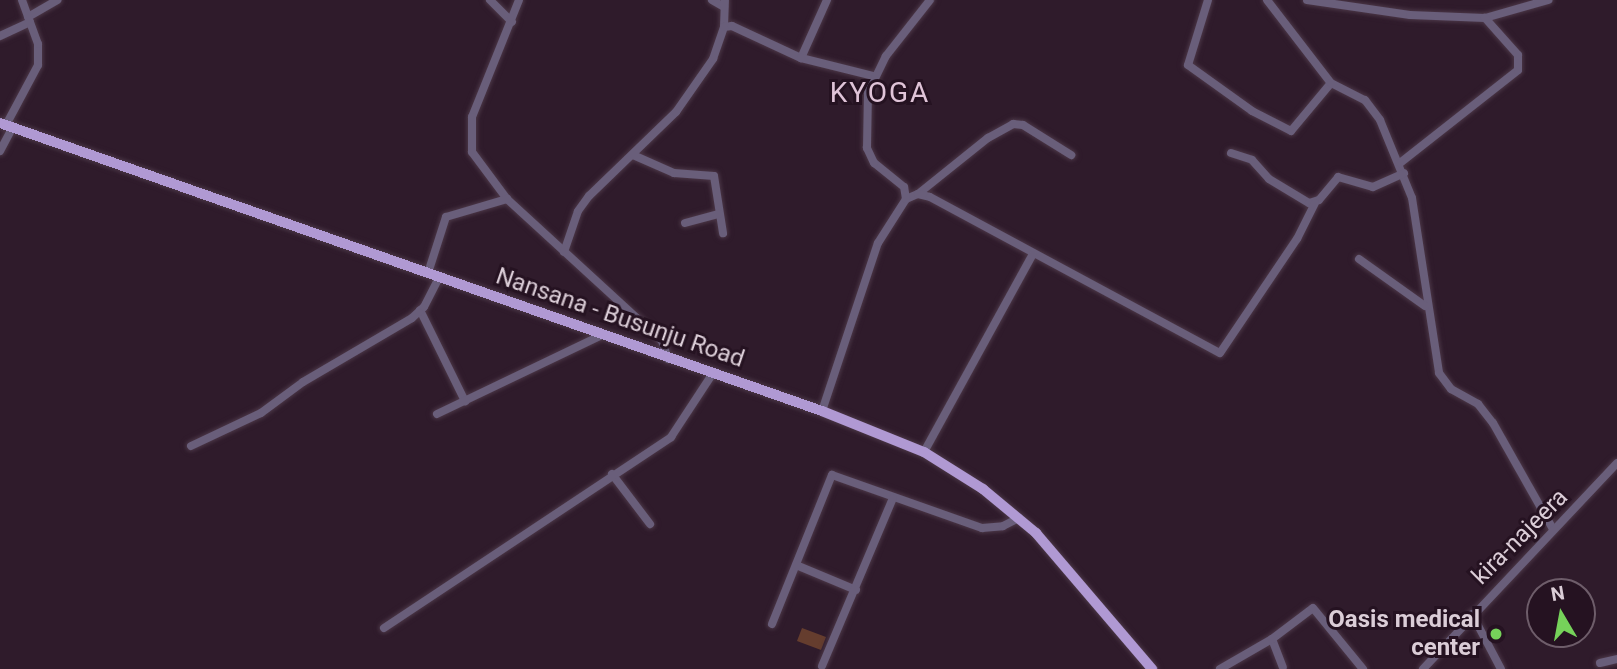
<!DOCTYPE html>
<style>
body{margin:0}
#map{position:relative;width:1617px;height:669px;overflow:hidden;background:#2f1b2b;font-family:Roboto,sans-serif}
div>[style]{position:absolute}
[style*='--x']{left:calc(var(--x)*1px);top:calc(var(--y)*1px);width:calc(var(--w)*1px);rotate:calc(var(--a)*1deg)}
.green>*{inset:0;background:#653d2e}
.roads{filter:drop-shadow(0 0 2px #4b3747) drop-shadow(0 0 2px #4b3747)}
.minor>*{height:8px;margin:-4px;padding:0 4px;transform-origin:4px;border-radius:4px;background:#695e7a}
.major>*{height:10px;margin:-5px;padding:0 5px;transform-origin:5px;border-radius:5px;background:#b099d3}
.dots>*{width:19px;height:19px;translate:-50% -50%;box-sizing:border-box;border:4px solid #251221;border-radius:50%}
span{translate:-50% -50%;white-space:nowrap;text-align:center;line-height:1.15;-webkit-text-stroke:6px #251221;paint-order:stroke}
.street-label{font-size:24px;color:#dbcdd7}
.poi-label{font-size:24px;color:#dbcdd7;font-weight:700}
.right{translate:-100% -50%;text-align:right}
.quarter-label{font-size:28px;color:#e0c4d8;letter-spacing:2px}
.north{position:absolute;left:1526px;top:578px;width:70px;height:70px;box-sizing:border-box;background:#251221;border:2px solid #6e5d6a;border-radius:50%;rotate:350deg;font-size:19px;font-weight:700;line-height:28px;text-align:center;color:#dbcdd7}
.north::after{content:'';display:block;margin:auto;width:24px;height:32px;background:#76d25a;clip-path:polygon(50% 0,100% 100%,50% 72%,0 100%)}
</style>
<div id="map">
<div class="green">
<div style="clip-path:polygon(802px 628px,826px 637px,821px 650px,797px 641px)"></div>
</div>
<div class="roads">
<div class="minor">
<div style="--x:490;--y:0;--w:31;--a:45"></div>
<div style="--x:519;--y:0;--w:126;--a:111.9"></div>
<div style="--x:472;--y:117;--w:35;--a:90"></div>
<div style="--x:472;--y:152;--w:59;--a:53.3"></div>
<div style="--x:507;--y:199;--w:210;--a:42.5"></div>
<div style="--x:662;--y:341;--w:19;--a:72"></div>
<div style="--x:712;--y:0;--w:14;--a:30"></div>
<div style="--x:1208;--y:0;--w:68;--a:107.1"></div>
<div style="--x:1188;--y:65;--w:79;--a:35.7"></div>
<div style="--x:1252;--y:111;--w:44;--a:27.1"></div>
<div style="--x:1291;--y:131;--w:62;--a:-50.2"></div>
<div style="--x:1267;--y:0;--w:105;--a:52.4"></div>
<div style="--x:1331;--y:83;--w:38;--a:27"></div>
<div style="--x:1365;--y:100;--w:25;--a:53"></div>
<div style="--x:1380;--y:120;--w:84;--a:67.7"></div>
<div style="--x:1412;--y:198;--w:177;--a:81.2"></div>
<div style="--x:1439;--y:373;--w:20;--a:53"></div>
<div style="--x:1451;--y:389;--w:31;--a:29"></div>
<div style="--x:1478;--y:404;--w:24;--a:52"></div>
<div style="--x:1493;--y:423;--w:122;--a:60.5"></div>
<div style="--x:1307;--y:0;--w:104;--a:8.3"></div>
<div style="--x:1410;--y:15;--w:75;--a:2.3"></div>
<div style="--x:1485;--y:18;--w:66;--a:-15.9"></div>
<div style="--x:28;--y:17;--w:34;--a:-30"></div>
<div style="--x:724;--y:27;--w:27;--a:-88"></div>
<div style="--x:0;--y:36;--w:33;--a:-25"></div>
<div style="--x:801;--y:58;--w:64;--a:-65.9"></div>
<div style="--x:6;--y:125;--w:68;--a:-61.9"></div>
<div style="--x:38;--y:65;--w:21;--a:-90"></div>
<div style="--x:38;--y:44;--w:47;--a:-110"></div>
<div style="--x:0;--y:151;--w:26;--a:-62"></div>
<div style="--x:1231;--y:153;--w:22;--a:18"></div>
<div style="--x:1252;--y:160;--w:25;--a:48"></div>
<div style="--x:1269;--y:179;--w:47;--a:31"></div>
<div style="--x:1309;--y:203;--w:10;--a:-17"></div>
<div style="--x:1319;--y:200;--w:30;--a:-50"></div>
<div style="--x:1338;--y:177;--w:36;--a:16"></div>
<div style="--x:1373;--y:187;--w:34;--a:-24"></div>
<div style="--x:633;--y:155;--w:45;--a:23.7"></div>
<div style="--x:674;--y:173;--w:40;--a:4.3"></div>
<div style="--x:714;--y:176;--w:58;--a:81"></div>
<div style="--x:1400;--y:163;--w:150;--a:-38.2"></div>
<div style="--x:1518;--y:70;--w:15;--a:-90"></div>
<div style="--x:1518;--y:55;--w:50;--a:-131.7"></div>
<div style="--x:918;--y:194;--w:90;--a:-38.7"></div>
<div style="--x:988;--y:138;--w:29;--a:-29"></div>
<div style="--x:1013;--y:124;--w:10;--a:6"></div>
<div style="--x:1023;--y:125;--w:57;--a:32"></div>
<div style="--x:906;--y:199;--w:13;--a:-23"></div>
<div style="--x:918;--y:194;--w:12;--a:14"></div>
<div style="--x:930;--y:197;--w:329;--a:28.3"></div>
<div style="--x:1220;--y:353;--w:138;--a:-56"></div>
<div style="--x:1297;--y:239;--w:40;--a:-63.4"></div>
<div style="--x:685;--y:223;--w:35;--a:-15"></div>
<div style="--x:564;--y:252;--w:43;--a:-71.1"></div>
<div style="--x:578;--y:211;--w:19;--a:-54"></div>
<div style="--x:589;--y:196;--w:121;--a:-44"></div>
<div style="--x:676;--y:112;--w:65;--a:-55.1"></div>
<div style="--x:713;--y:59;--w:34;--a:-71"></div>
<div style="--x:724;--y:27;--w:8;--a:-7"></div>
<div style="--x:732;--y:26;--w:76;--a:24.9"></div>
<div style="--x:801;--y:58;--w:74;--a:14"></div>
<div style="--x:1359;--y:259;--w:81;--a:35.5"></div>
<div style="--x:428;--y:273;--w:59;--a:-72.2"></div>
<div style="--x:446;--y:217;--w:64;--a:-16.4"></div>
<div style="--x:420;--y:310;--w:102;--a:63.7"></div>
<div style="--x:822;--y:411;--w:177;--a:-71.6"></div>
<div style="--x:878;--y:243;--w:52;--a:-57.5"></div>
<div style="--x:906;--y:199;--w:12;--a:-99"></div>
<div style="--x:904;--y:187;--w:38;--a:-141"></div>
<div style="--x:874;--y:163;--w:17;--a:-115"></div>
<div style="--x:867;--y:148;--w:55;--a:-89"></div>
<div style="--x:868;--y:93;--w:41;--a:-64.1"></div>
<div style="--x:886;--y:56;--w:71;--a:-51.8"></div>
<div style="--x:437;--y:414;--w:185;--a:-25.6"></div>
<div style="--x:191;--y:446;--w:77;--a:-25.2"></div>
<div style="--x:261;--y:413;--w:52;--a:-36.4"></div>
<div style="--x:303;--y:382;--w:126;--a:-30.4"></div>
<div style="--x:412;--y:318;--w:16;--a:-43"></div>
<div style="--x:424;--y:307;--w:34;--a:-63"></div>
<div style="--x:924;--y:452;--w:226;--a:-61.2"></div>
<div style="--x:612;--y:474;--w:63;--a:52.8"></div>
<div style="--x:796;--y:565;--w:65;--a:22.6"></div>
<div style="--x:1472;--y:614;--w:62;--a:62.2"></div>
<div style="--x:772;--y:624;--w:161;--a:-68.1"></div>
<div style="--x:832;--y:475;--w:159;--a:19.5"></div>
<div style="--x:982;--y:528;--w:21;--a:-5"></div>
<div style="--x:1003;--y:526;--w:18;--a:-27"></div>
<div style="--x:384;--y:628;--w:345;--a:-33.6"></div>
<div style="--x:671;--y:437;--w:77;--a:-56.7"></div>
<div style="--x:1272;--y:639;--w:30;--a:69"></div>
<div style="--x:1600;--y:663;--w:17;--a:-13"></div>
<div style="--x:822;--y:666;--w:182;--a:-67.1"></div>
<div style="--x:1220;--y:669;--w:60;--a:-30"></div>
<div style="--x:1272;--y:639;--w:51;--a:-37.1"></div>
<div style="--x:1313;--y:608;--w:79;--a:50.7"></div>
<div style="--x:1423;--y:669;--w:283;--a:-46.7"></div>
</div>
<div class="major">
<div style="--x:0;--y:123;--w:871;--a:19.31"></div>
<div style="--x:822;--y:411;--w:110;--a:21.9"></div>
<div style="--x:924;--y:452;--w:70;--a:32.1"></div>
<div style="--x:983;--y:489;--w:69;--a:39.7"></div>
<div style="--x:1036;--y:533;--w:179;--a:49.5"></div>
</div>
</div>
<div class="dots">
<div style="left:1496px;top:634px;background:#76d25a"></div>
</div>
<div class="street-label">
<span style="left:620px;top:318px;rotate:19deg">Nansana - Busunju Road</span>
<span style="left:1520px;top:537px;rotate:-45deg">kira-najeera</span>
</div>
<div class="poi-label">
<span class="right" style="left:1480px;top:634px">Oasis medical<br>center</span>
</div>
<div class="quarter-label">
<span style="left:880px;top:93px">KYOGA</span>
</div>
<div class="north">N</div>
</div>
